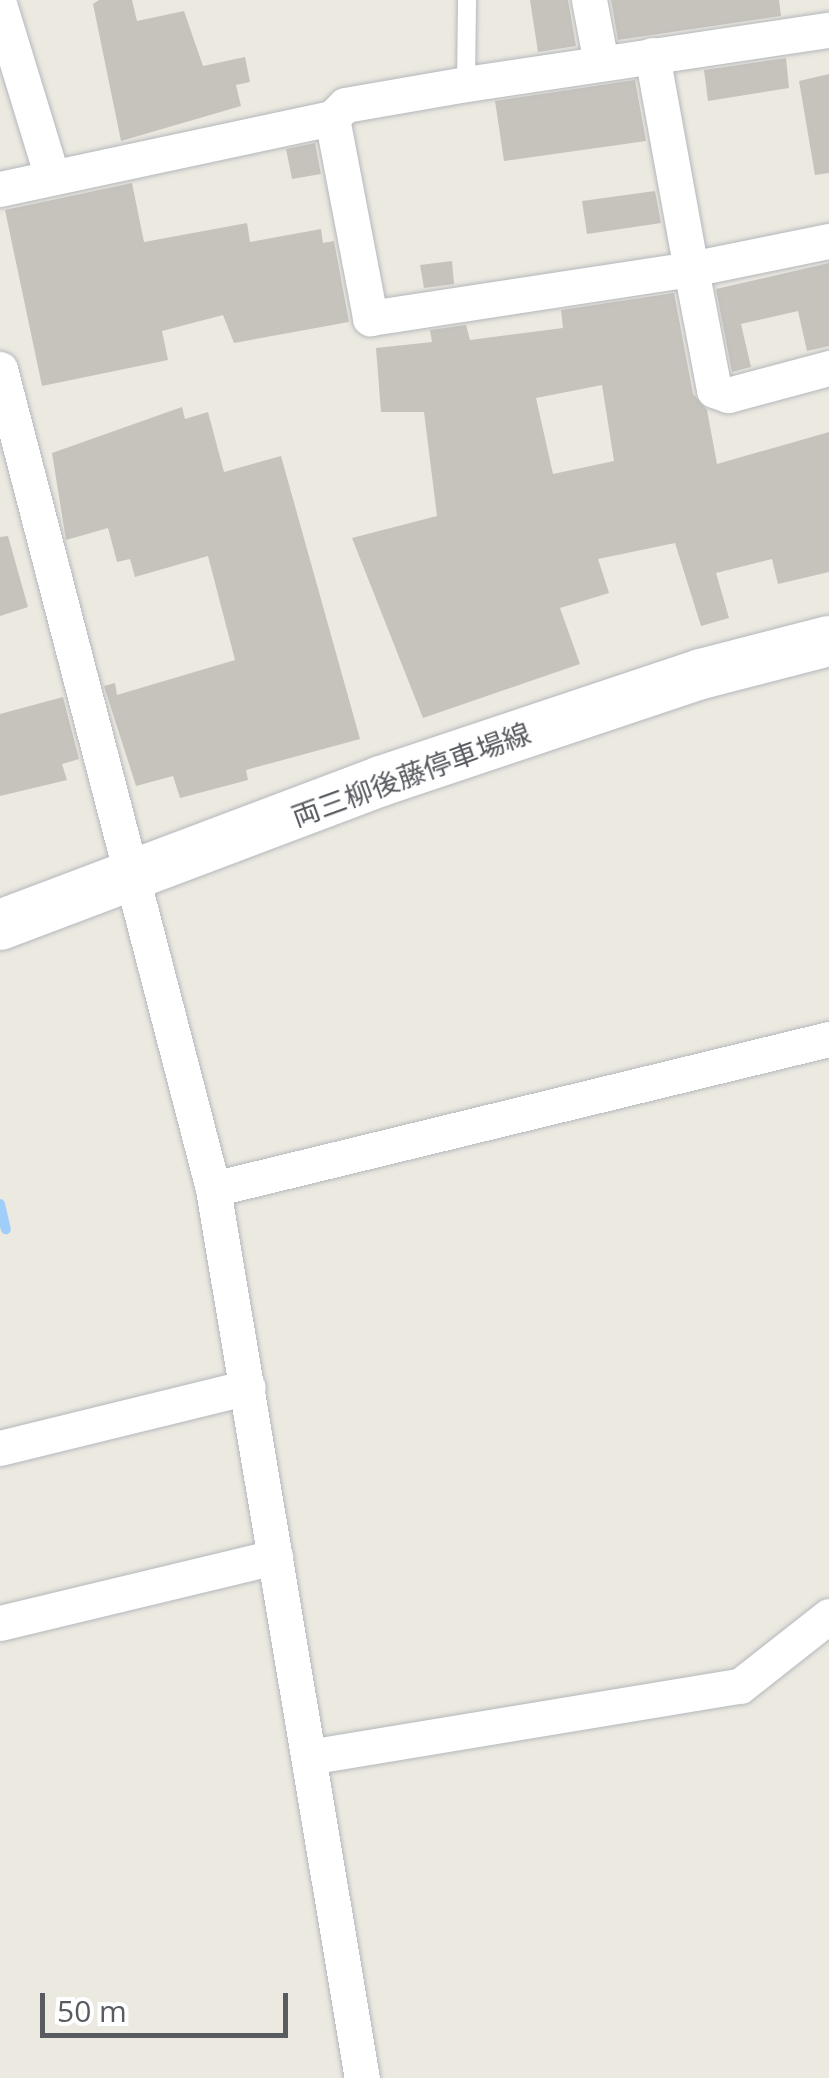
<!DOCTYPE html>
<meta charset="utf-8">
<style>
body{margin:0}
#map{position:relative;width:829px;height:2078px;overflow:hidden;background:#ebe9e0;font-family:"Open Sans","Noto Sans JP",sans-serif}
div>[style]{position:absolute}
[style*='--x']{left:calc(var(--x)*1px);top:calc(var(--y)*1px);width:calc(var(--w)*1px);rotate:calc(var(--a)*1deg)}
.stream>*{height:10px;margin:-5px;padding:0 5px;transform-origin:5px;border-radius:5px;background:#a0cefb}
.building>*{inset:0;background:#c6c3bd}
.roads{filter:drop-shadow(0 0 2px #b5b7bc) drop-shadow(0 0 2px #b5b7bc)}
.service>*{height:18px;margin:-9px;padding:0 9px;transform-origin:9px;border-radius:9px;background:#fff}
.minor>*{height:35px;margin:-17.5px;padding:0 17.5px;transform-origin:17.5px;border-radius:17.5px;background:#fff}
.secondary>*{height:50px;margin:-25px;padding:0 25px;transform-origin:25px;border-radius:25px;background:#fff}
span{translate:-50% -50%;white-space:nowrap;text-align:center;line-height:1.15;-webkit-text-stroke:8px #fff;paint-order:stroke}
.street-label{font-size:28px;color:#585b60}
.scale{position:absolute;left:40px;top:1993px;width:248px;height:45px;box-sizing:border-box;border:5px solid #585b60;border-top:0;padding-left:12px;font-size:30px;line-height:35px;white-space:nowrap;color:#585b60;-webkit-text-stroke:8px #fff;paint-order:stroke}
</style>
<div id="map">
<div class="stream">
<div style="--x:0;--y:1204;--w:26;--a:77"></div>
</div>
<div class="building">
<div style="clip-path:polygon(99px 0,132px 0,137px 21px,184px 11px,203px 66px,245px 57px,250px 82px,236px 85px,241px 106px,121px 141px,93px 4px)"></div>
<div style="clip-path:polygon(530px 0,568px 0,576px 46px,538px 52px)"></div>
<div style="clip-path:polygon(611px 0,779px 0,781px 16px,618px 40px)"></div>
<div style="clip-path:polygon(786px 58px,789px 88px,708px 101px,704px 70px)"></div>
<div style="clip-path:polygon(829px 74px,829px 173px,815px 175px,799px 81px)"></div>
<div style="clip-path:polygon(635px 80px,646px 141px,504px 161px,495px 101px)"></div>
<div style="clip-path:polygon(315px 143px,321px 174px,292px 179px,286px 149px)"></div>
<div style="clip-path:polygon(132px 183px,144px 242px,247px 223px,250px 242px,321px 229px,323px 243px,334px 241px,349px 322px,234px 343px,223px 315px,162px 331px,168px 360px,42px 386px,5px 210px)"></div>
<div style="clip-path:polygon(655px 191px,661px 223px,587px 234px,582px 201px)"></div>
<div style="clip-path:polygon(452px 261px,454px 284px,424px 288px,420px 265px)"></div>
<div style="clip-path:polygon(829px 263px,829px 346px,807px 351px,798px 311px,741px 324px,751px 367px,732px 372px,716px 289px)"></div>
<div style="clip-path:polygon(evenodd,674px 293px,693px 394px,707px 410px,717px 464px,829px 432px,829px 572px,778px 584px,772px 559px,716px 573px,729px 618px,701px 626px,675px 543px,598px 559px,609px 593px,560px 608px,580px 664px,423px 718px,352px 538px,437px 516px,424px 412px,381px 412px,376px 348px,432px 342px,430px 330px,466px 325px,470px 340px,563px 328px,561px 310px,674px 293px,602px 385px,614px 461px,553px 474px,536px 398px,602px 385px)"></div>
<div style="clip-path:polygon(182px 407px,185px 419px,208px 412px,224px 472px,281px 456px,360px 739px,246px 770px,248px 780px,180px 798px,173px 776px,136px 786px,104px 686px,115px 683px,117px 695px,235px 660px,208px 556px,135px 577px,130px 559px,117px 562px,108px 528px,66px 540px,52px 453px)"></div>
<div style="clip-path:polygon(8px 536px,28px 607px,0 616px,0 537px)"></div>
<div style="clip-path:polygon(63px 697px,79px 759px,62px 764px,67px 780px,0 796px,0 714px)"></div>
</div>
<div class="roads">
<div class="service">
<div style="--x:466;--y:84;--w:84;--a:-89.3"></div>
</div>
<div class="minor">
<div style="--x:589;--y:0;--w:64;--a:79.2"></div>
<div style="--x:0;--y:7;--w:178;--a:73"></div>
<div style="--x:652;--y:55;--w:218;--a:79.7"></div>
<div style="--x:691;--y:269;--w:141;--a:-11.5"></div>
<div style="--x:332;--y:118;--w:18;--a:-45"></div>
<div style="--x:345;--y:105;--w:123;--a:-9.8"></div>
<div style="--x:466;--y:84;--w:367;--a:-8.5"></div>
<div style="--x:0;--y:189;--w:340;--a:-12.1"></div>
<div style="--x:332;--y:118;--w:204;--a:79.2"></div>
<div style="--x:370;--y:318;--w:325;--a:-8.7"></div>
<div style="--x:691;--y:269;--w:123;--a:79.2"></div>
<div style="--x:714;--y:390;--w:15;--a:20"></div>
<div style="--x:728;--y:395;--w:105;--a:-15"></div>
<div style="--x:0;--y:369;--w:847;--a:75.44"></div>
<div style="--x:213;--y:1189;--w:901;--a:80.49"></div>
<div style="--x:213;--y:1189;--w:634;--a:-13.69"></div>
<div style="--x:0;--y:1448;--w:255;--a:-13.8"></div>
<div style="--x:0;--y:1623;--w:283;--a:-13.5"></div>
<div style="--x:309;--y:1757;--w:437;--a:-9.4"></div>
<div style="--x:740;--y:1686;--w:113;--a:-38.2"></div>
</div>
<div class="secondary">
<div style="--x:0;--y:925;--w:407;--a:-20.7"></div>
<div style="--x:381;--y:781;--w:337;--a:-18.5"></div>
<div style="--x:701;--y:674;--w:132;--a:-14.5"></div>
</div>
</div>
<div class="street-label">
<span style="left:411px;top:774px;rotate:-20deg">両三柳後藤停車場線</span>
</div>
<div class="scale">50 m</div>
</div>
